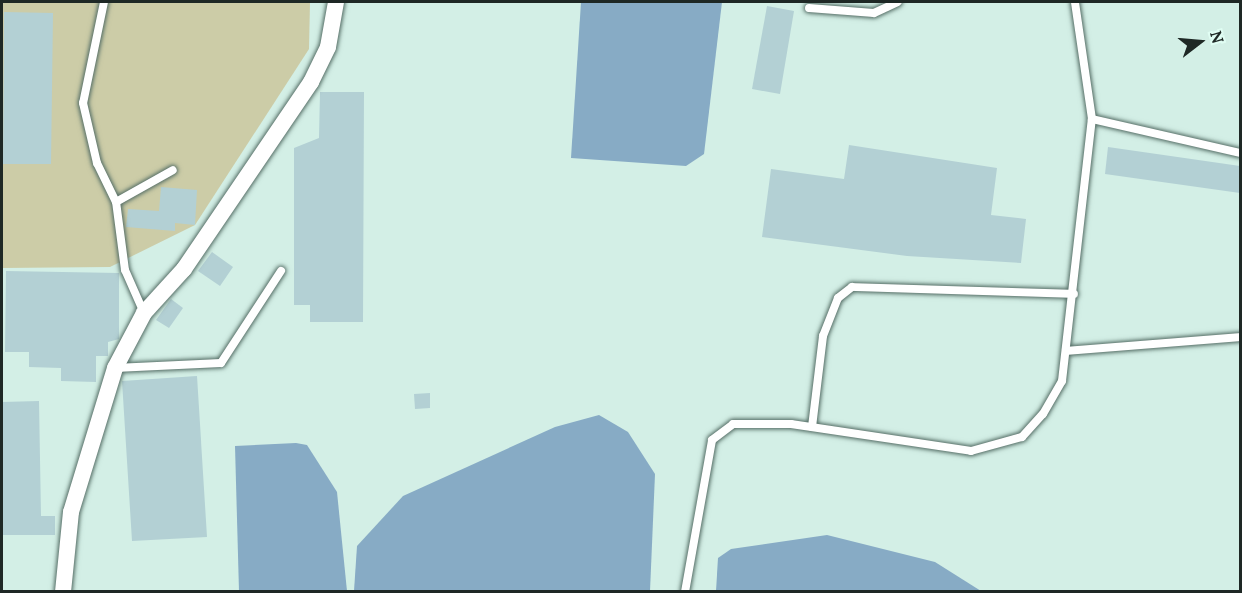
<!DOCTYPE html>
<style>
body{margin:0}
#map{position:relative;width:1242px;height:593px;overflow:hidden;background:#d3efe6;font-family:Lora,serif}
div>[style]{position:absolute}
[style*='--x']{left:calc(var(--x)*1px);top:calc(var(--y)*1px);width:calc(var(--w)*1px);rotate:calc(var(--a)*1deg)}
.green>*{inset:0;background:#cccca7}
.water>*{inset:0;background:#87abc5}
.building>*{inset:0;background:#b3d0d4}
.roads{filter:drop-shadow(0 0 2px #556e66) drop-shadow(0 0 2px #556e66)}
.lane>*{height:8px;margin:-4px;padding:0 4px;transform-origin:4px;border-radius:4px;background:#fff}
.street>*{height:16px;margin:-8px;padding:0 8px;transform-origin:8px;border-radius:8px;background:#fff}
span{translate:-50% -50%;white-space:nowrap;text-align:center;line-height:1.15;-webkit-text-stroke:4.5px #e0fdf3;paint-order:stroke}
.frame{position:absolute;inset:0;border:3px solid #1e2825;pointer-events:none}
.north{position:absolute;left:1170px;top:12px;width:60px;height:60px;-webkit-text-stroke:4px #e0fdf3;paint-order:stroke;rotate:74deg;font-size:16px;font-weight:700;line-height:24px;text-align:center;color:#1e2825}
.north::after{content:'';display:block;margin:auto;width:21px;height:27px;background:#1e2825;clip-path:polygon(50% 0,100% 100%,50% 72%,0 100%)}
</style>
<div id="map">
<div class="green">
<div style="clip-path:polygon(2px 2px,310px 2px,309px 49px,195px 225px,110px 267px,2px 268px)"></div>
</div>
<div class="water">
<div style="clip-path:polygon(581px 2px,722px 2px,704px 154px,686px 166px,571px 158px)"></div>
<div style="clip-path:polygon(599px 415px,628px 432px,655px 474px,650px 591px,354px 591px,357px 546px,403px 496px,555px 427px)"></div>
<div style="clip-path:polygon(296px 443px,307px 445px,337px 492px,347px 591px,239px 591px,235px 446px)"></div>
<div style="clip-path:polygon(827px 535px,935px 562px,981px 591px,716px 591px,718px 558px,731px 549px)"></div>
</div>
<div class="building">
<div style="clip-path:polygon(767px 6px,794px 11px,780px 94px,752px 89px)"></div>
<div style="clip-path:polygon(4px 12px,53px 13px,51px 164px,3px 164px)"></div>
<div style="clip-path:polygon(320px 92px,364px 92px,363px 322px,310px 322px,310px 305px,294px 305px,294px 148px,319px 138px)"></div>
<div style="clip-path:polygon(849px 145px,997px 168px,991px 215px,1026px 219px,1021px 263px,907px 256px,762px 237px,771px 169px,844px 179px)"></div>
<div style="clip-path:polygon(1108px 147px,1240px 166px,1240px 193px,1105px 174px)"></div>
<div style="clip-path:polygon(161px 187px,197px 190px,195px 225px,175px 223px,175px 231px,126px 227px,128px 209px,159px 211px)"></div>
<div style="clip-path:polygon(212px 252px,233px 267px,220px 286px,198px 271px)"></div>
<div style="clip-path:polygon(6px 271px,119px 273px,119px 339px,108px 342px,108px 356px,96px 356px,96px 382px,61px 381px,61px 368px,29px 367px,29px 352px,5px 352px)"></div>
<div style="clip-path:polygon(171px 299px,183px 308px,169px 328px,156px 320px)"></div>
<div style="clip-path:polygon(197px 376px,207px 537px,132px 541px,122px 381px)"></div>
<div style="clip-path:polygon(430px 393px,430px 408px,415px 409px,414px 394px)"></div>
<div style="clip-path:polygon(39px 401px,41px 516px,55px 516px,55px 535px,2px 535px,2px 402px)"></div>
</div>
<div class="roads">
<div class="lane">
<div style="--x:104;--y:2;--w:103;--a:101.7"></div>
<div style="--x:83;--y:103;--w:62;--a:76.9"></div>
<div style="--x:97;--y:163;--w:43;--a:64"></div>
<div style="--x:809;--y:8;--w:65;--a:4.4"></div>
<div style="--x:874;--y:13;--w:26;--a:-25"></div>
<div style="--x:1092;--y:119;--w:152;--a:12.9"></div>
<div style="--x:144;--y:313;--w:47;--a:-113.8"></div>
<div style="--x:125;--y:270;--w:69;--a:-97.5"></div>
<div style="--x:116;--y:202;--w:65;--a:-29.3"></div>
<div style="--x:1066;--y:351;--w:175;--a:-4.6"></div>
<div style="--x:115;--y:368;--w:106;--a:-2.7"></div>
<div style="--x:221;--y:363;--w:110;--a:-56.9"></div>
<div style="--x:812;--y:427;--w:92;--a:-83.1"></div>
<div style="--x:823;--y:336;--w:41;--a:-68.5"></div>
<div style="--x:838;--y:298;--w:18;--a:-38"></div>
<div style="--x:852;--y:287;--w:222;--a:1.8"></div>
<div style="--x:685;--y:592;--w:154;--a:-79.9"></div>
<div style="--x:712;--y:440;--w:26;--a:-37"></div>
<div style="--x:733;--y:424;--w:58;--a:0"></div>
<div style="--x:791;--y:424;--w:182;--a:8.5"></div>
<div style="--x:971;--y:451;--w:53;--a:-15.4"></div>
<div style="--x:1022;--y:437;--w:31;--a:-48"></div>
<div style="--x:1043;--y:414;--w:38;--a:-60"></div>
<div style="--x:1062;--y:381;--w:264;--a:-83.5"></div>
<div style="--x:1092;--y:119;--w:118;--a:-98.3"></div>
</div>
<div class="street">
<div style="--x:63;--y:592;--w:80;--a:-84.3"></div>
<div style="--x:71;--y:512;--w:151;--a:-73"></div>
<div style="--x:115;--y:368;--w:62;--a:-62.2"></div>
<div style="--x:144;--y:313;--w:59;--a:-47.7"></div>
<div style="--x:184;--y:269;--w:226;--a:-55.8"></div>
<div style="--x:311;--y:82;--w:39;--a:-64"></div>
<div style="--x:328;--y:47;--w:46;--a:-79.9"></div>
</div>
</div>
<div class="frame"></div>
<div class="north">N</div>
</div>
